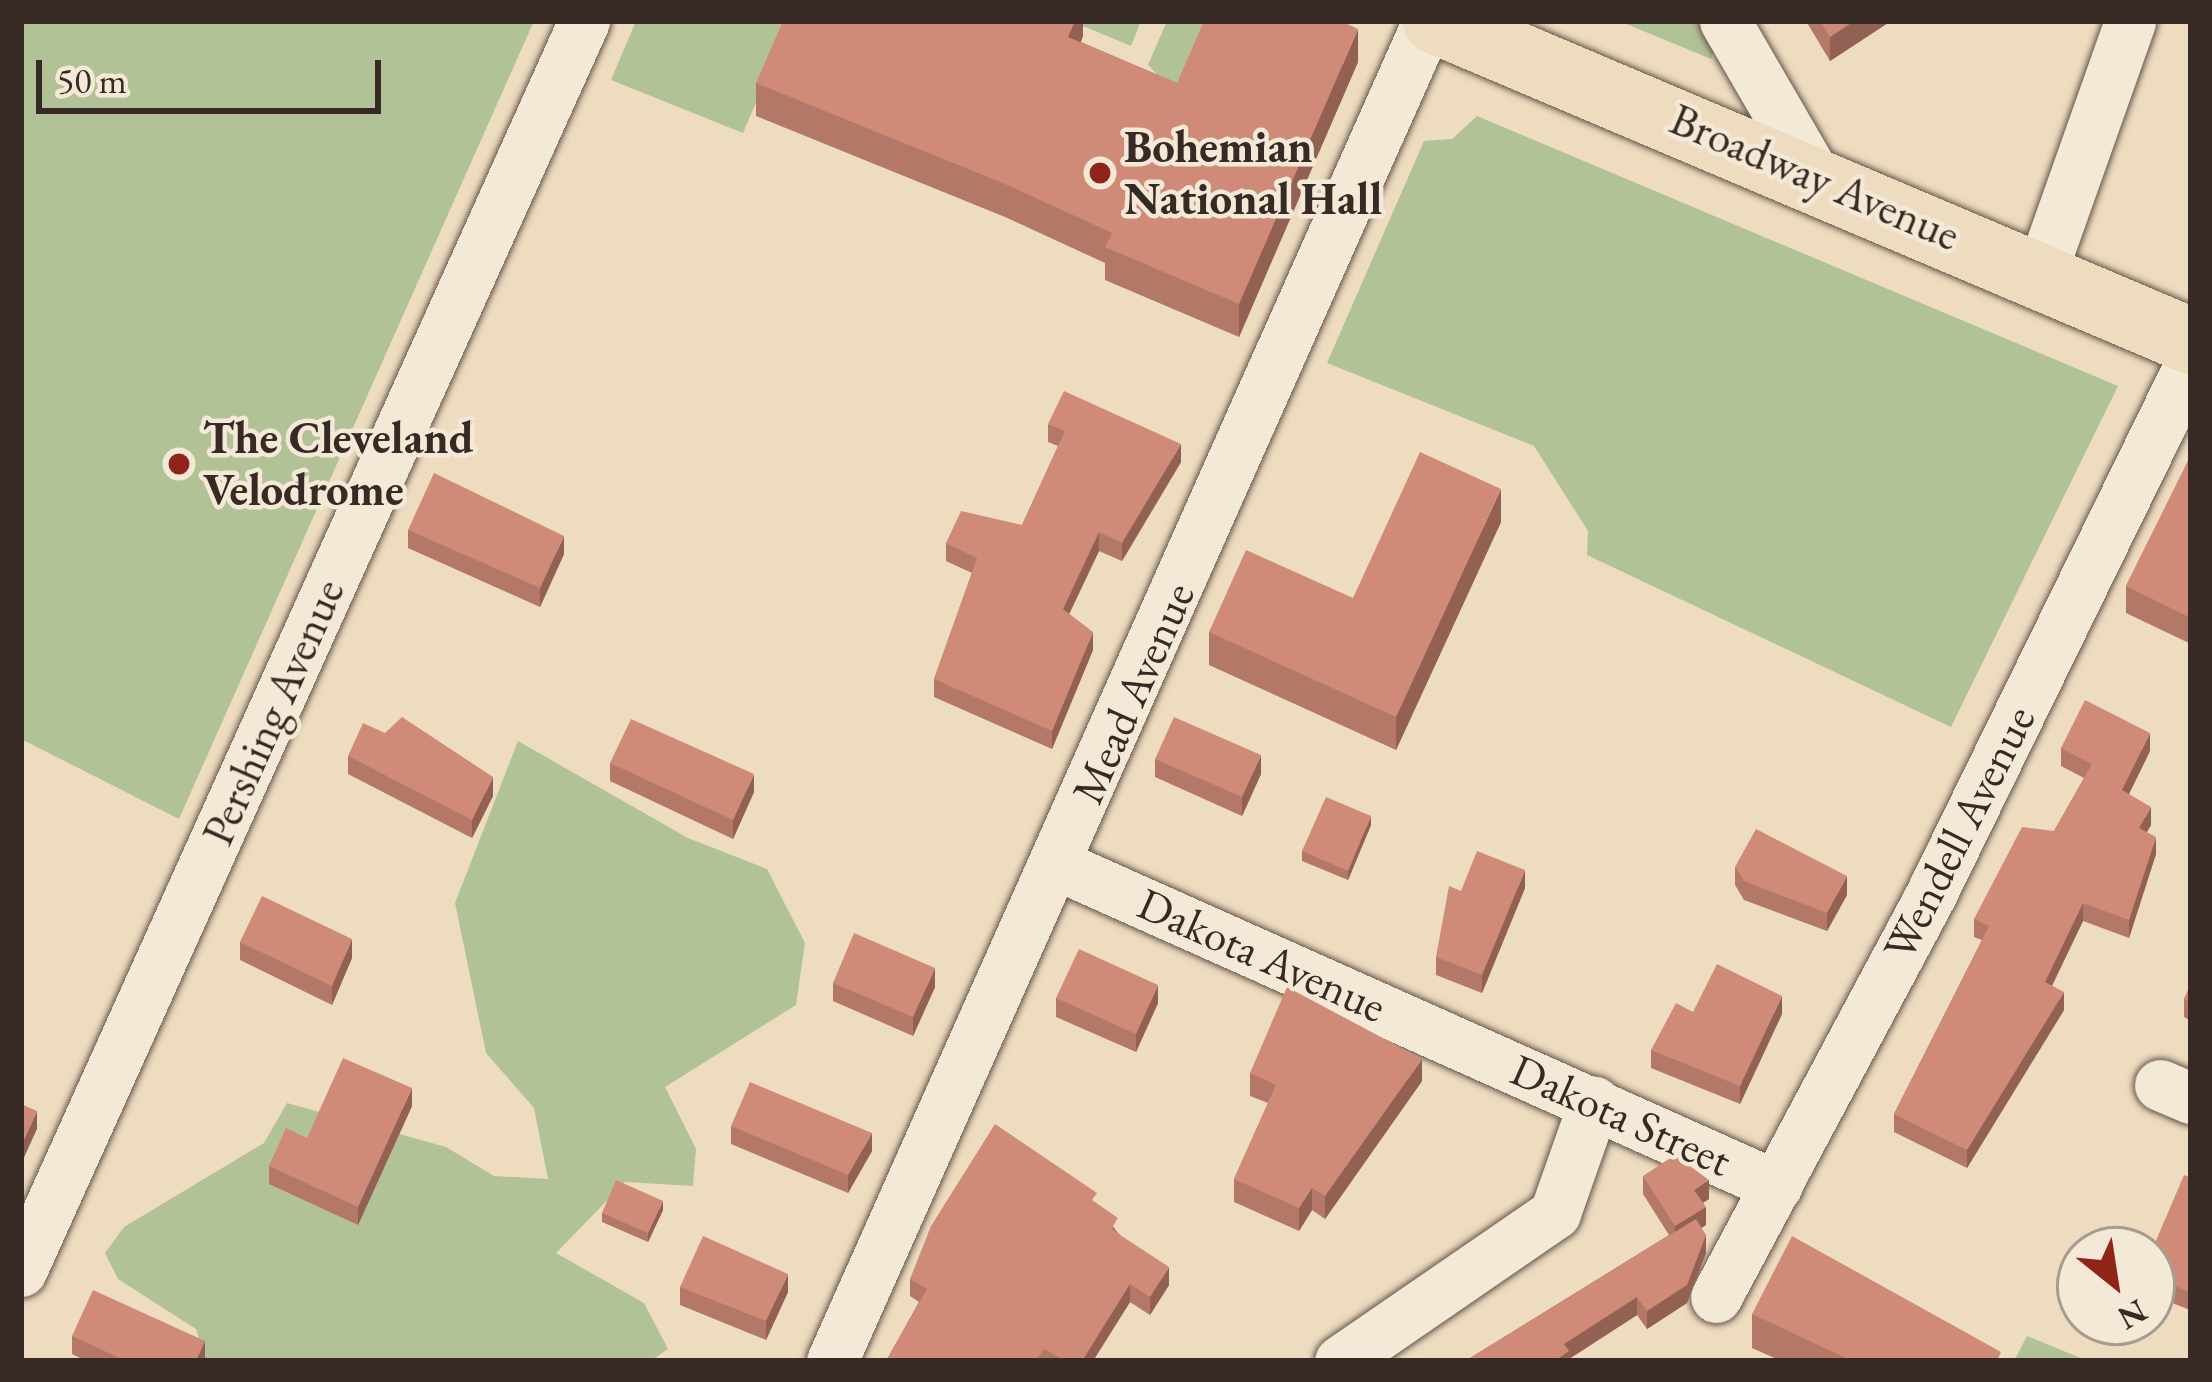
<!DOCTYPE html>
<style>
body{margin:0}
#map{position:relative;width:2212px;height:1382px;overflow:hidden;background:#eedcc0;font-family:"EB Garamond",serif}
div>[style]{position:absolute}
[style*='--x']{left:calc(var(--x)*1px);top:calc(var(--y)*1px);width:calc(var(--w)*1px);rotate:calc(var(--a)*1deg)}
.green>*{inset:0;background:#b2c297}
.roads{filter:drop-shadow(0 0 3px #65564a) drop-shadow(0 0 3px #65564a)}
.minor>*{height:51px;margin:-25.5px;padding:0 25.5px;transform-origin:25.5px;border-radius:25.5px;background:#f4e8d6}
.major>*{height:66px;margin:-33px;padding:0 33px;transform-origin:33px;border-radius:33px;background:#eedcc0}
.wall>*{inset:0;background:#b37867}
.shaded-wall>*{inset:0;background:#926154}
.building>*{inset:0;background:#d08b78}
.dots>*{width:33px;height:33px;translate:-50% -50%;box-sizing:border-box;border:6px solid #f4e8d6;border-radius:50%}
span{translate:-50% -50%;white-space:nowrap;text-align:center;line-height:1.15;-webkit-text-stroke:9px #f4e8d6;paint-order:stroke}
.poi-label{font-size:45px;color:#372923;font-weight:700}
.left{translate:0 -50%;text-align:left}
.street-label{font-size:45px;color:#372923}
.frame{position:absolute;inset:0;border:24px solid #372923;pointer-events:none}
.north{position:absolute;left:2056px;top:1226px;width:120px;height:120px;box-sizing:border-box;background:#f4e8d6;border:3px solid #a89c8e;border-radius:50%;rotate:150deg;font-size:33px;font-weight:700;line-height:48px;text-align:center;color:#372923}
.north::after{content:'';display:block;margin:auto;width:42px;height:54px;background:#8f2418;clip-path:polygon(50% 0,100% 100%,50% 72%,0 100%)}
.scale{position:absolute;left:36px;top:60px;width:345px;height:54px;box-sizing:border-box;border:6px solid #372923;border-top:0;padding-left:15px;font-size:36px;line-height:42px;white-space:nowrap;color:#372923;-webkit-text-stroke:9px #f4e8d6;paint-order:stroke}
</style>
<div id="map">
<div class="green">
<div style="clip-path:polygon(21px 21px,534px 21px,179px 819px,21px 739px)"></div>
<div style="clip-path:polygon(636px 21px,791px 21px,743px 133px,611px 80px)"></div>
<div style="clip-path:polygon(1071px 21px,1141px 21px,1131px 46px)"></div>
<div style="clip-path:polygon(1167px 21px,1207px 21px,1167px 117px,1165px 83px,1148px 65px)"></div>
<div style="clip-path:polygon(1619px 21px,1697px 21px,1714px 51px,1711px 59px)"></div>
<div style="clip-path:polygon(1477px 116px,2118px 386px,1951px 727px,1587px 555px,1588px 531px,1534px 446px,1327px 363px,1424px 141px,1452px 139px)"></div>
<div style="clip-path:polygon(518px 741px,688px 838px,767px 869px,805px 943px,796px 1005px,665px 1087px,696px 1149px,693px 1186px,625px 1182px,556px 1253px,644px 1303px,668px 1349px,651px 1361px,205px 1361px,196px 1329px,118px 1279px,105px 1253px,124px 1227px,264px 1143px,287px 1103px,446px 1147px,494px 1176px,548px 1179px,534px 1108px,486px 1053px,455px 903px)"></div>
<div style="clip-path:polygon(2027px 1336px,2088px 1361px,2014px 1361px)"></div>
</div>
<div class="roads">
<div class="minor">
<div style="--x:1725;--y:21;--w:176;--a:59.9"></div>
<div style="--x:2041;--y:273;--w:267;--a:-70.5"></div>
<div style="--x:1058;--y:865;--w:787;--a:24.06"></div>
<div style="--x:2160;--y:1085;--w:34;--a:23"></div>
<div style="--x:21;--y:1271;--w:1371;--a:-65.75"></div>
<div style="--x:1716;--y:1297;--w:463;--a:-61.9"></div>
<div style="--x:1934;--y:888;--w:585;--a:-63.96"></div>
<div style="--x:832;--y:1361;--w:1467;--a:-66.02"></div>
<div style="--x:1340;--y:1361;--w:261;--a:-34.5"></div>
<div style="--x:1555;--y:1213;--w:118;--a:-70.6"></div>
</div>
<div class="major">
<div style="--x:1436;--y:21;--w:820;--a:22.97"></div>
</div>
</div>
<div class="wall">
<div style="clip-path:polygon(1083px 21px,1083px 36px,1081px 42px,1177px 83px,1358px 62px,1239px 337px,1105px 280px,1105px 263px,1005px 217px,756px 116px,756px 83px)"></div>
<div style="clip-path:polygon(1806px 21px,1891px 21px,1830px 61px)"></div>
<div style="clip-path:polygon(1048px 424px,1181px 462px,1122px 561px,1099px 551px,1069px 614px,1093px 650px,1052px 749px,934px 697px,934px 679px,972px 573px,946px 561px,946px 543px,1022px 525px,1058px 446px,1048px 442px)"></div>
<div style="clip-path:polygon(2191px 455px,2191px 644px,2126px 613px,2126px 586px)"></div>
<div style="clip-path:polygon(1501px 522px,1396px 750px,1209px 665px,1209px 632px,1353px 598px)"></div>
<div style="clip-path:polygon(408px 530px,564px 554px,540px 607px,408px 548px)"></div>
<div style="clip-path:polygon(2061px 748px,2150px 751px,2129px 794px,2151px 825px,2147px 832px,2156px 854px,2129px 938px,2083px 921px,2052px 986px,2064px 1010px,1967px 1168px,1894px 1132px,1894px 1114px,1982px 940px,1974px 937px,1974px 919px,2054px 831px,2084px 778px,2061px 766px)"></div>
<div style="clip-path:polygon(348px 756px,493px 796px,472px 838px,348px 774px)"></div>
<div style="clip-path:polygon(1155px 759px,1261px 774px,1242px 816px,1155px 777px)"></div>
<div style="clip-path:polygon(610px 763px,754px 792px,733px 839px,610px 781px)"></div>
<div style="clip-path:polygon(1371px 825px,1348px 880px,1302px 861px,1302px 851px)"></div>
<div style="clip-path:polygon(1735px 867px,1847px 895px,1827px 931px,1744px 900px,1735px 885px)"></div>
<div style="clip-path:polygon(1525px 888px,1482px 993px,1436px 975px,1436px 957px,1461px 891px)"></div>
<div style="clip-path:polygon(240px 942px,352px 958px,332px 1005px,240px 960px)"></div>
<div style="clip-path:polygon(833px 983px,935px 987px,913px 1036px,833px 1001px)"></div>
<div style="clip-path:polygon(2191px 984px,2191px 1021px,2184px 1017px,2184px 999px)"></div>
<div style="clip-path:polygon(1056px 998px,1158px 1003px,1136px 1052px,1056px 1017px)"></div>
<div style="clip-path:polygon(1693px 1012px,1782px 1014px,1740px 1104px,1651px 1068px,1651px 1050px)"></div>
<div style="clip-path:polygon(1250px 1073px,1422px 1081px,1325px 1219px,1312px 1210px,1299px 1231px,1234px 1202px,1234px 1179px,1268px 1103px,1250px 1096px)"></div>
<div style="clip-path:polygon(412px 1106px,358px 1225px,269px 1184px,269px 1166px,307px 1138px)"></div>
<div style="clip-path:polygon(731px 1126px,872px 1151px,848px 1193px,731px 1144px)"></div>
<div style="clip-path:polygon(1643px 1176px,1709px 1199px,1703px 1203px,1706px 1225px,1701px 1228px,1706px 1253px,1687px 1303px,1647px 1329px,1637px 1315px,1569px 1359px,1569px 1361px,1470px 1361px,1470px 1358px,1669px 1235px,1643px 1194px)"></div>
<div style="clip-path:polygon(2191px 1178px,2190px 1310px,2152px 1295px,2152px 1250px)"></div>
<div style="clip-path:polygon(1097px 1204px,1118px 1233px,1169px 1285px,1150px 1315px,1130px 1302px,1093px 1361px,886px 1361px,919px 1302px,910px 1296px,910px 1279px)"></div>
<div style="clip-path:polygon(663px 1210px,648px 1242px,602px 1222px,602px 1213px)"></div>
<div style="clip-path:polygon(680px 1287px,788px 1292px,766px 1340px,680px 1305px)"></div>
<div style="clip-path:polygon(1752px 1314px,2001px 1361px,1781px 1361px,1752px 1348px)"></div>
<div style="clip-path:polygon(72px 1336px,205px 1341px,205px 1361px,86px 1361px,72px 1354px)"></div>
</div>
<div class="shaded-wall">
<div style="clip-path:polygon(1075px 21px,1083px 21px,1083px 36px,1068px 70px,1068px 37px)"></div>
<div style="clip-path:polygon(1854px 21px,1891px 21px,1830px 61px,1830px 37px)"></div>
<div style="clip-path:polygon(1358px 29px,1358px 62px,1239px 337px,1239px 304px)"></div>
<div style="clip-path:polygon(1181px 444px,1181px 462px,1122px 561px,1122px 543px)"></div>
<div style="clip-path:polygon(1501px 489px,1501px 522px,1396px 750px,1396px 717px)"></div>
<div style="clip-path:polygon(1099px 532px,1099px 551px,1063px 627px,1063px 609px)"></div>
<div style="clip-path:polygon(564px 536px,564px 554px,540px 607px,540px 588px)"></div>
<div style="clip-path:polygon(1093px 632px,1093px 650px,1052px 749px,1052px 731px)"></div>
<div style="clip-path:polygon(2150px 733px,2150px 751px,2122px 808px,2122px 790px)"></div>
<div style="clip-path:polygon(1261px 755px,1261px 774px,1242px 816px,1242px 797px)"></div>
<div style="clip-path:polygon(754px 774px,754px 792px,733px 839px,733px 820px)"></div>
<div style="clip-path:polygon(493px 777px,493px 796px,472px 838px,472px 820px)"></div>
<div style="clip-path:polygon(2151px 807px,2151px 825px,2139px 845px,2139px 828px)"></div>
<div style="clip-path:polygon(1371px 816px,1371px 825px,1348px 880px,1348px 871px)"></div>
<div style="clip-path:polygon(2156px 837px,2156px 854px,2129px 938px,2129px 920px)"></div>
<div style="clip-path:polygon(1525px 870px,1525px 888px,1482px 993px,1482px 975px)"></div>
<div style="clip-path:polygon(1847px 876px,1847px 895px,1827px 931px,1827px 913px)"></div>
<div style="clip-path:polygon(2083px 903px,2083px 921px,2045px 1000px,2045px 982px)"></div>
<div style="clip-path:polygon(352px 939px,352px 958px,332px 1005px,332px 986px)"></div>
<div style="clip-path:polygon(935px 968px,935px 987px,913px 1036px,913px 1017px)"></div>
<div style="clip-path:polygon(1158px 985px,1158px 1003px,1136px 1052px,1136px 1034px)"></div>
<div style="clip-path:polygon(2064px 992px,2064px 1010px,1967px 1168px,1967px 1150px)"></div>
<div style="clip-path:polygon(1782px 996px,1782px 1014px,1740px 1104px,1740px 1086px)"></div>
<div style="clip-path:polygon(1422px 1059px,1422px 1081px,1325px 1219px,1325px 1196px)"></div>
<div style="clip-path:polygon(412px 1088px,412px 1106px,358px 1225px,358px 1207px)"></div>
<div style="clip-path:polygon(37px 1111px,37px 1129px,21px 1164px,21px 1146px)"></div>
<div style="clip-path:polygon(872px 1133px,872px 1151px,848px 1193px,848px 1175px)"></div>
<div style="clip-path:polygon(1709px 1180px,1709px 1199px,1694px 1208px,1694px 1190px)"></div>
<div style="clip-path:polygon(1312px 1188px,1312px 1210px,1299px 1231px,1299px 1208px)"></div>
<div style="clip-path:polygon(663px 1201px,663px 1210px,648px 1242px,648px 1233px)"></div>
<div style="clip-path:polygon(1706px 1207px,1706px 1225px,1675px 1245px,1675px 1226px)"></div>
<div style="clip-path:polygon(1706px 1235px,1706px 1253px,1687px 1303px,1647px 1329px,1647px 1311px)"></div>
<div style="clip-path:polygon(1169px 1267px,1169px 1285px,1150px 1315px,1150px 1297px)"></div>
<div style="clip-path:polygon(788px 1274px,788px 1292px,766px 1340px,766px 1321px)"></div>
<div style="clip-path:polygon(1130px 1284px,1130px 1302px,1093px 1361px,1082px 1361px)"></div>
<div style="clip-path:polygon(1637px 1297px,1637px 1315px,1569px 1359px,1569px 1361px,1555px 1361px,1564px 1344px)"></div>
<div style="clip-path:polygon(205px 1341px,205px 1361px,196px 1361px)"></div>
</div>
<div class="building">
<div style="clip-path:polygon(783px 21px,1075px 21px,1068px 37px,1177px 83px,1204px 21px,1341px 21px,1358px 29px,1239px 304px,1105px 247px,1112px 233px,1005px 184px,756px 83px)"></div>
<div style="clip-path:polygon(1820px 21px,1854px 21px,1830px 37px)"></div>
<div style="clip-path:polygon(1064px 391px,1181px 444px,1122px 543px,1099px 532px,1063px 609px,1093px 632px,1052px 731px,934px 679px,977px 558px,946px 543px,961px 511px,1022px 525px,1065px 431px,1048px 424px)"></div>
<div style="clip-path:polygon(1420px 452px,1501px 489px,1396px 717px,1209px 632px,1246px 550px,1353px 598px)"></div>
<div style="clip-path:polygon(2191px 455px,2191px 618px,2126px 586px)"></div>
<div style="clip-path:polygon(434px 473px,564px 536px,540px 588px,408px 530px)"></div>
<div style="clip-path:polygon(2085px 700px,2150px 733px,2122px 790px,2151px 807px,2139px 828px,2156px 837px,2129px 920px,2083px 903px,2045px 982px,2064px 992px,1967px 1150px,1894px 1114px,1989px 926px,1974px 919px,2022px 827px,2054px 831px,2092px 764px,2061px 748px)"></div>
<div style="clip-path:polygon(402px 717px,493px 777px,472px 820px,348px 756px,363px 723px,385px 733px)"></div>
<div style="clip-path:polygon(1174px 717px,1261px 755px,1242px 797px,1155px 759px)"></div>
<div style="clip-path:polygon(631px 719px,754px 774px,733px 820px,610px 763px)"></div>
<div style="clip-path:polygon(1326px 797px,1371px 816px,1348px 871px,1302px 851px)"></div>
<div style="clip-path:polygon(1756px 829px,1847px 876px,1827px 913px,1744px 881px,1735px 867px)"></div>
<div style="clip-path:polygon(1477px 851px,1525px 870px,1482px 975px,1436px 957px,1449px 886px,1461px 891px)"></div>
<div style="clip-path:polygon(262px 896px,352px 939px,332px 986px,240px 942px)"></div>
<div style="clip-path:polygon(854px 933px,935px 968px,913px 1017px,833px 983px)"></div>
<div style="clip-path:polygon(1079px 949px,1158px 985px,1136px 1034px,1056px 998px)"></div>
<div style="clip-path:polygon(1717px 964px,1782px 996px,1740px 1086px,1651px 1050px,1676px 1003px,1693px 1012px)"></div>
<div style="clip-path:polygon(2191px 984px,2191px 1002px,2184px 999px)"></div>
<div style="clip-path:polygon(1287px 987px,1422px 1059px,1325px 1196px,1312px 1188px,1299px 1208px,1234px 1179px,1276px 1085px,1250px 1073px)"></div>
<div style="clip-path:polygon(343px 1058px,412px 1088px,358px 1207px,269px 1166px,286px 1128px,307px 1138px)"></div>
<div style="clip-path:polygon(750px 1082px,872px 1133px,848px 1175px,731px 1126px)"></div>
<div style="clip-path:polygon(21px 1104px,37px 1111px,21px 1146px)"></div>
<div style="clip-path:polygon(995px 1124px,1097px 1193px,1092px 1200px,1118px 1218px,1111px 1229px,1169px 1267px,1150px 1297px,1130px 1284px,1082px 1361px,1065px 1361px,1044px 1349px,1035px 1361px,886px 1361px,927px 1289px,910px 1279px,931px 1226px)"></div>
<div style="clip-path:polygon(1675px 1155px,1709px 1180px,1694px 1190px,1706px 1207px,1675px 1226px,1643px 1176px)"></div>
<div style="clip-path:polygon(2184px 1175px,2191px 1178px,2190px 1292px,2152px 1277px,2152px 1250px)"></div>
<div style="clip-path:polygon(616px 1180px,663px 1201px,648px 1233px,602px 1213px)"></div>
<div style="clip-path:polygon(1696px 1219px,1706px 1235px,1687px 1285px,1647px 1311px,1637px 1297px,1564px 1344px,1569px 1351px,1555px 1361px,1472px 1361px,1470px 1358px)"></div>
<div style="clip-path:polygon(703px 1236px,788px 1274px,766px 1321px,680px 1287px)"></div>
<div style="clip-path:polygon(1792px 1236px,2001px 1352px,1997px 1361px,1852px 1361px,1752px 1314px)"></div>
<div style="clip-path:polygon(93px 1290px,205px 1341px,196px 1361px,126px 1361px,72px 1336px)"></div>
</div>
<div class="dots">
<div style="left:1100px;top:173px;background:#8f2418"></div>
<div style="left:179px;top:464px;background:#8f2418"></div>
</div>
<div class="poi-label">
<span class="left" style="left:1124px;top:173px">Bohemian<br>National Hall</span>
<span class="left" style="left:203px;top:464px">The Cleveland<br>Velodrome</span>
</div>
<div class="street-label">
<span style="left:1815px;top:177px;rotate:23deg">Broadway Avenue</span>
<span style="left:1133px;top:693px;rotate:-66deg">Mead Avenue</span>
<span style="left:273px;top:712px;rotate:-66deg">Pershing Avenue</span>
<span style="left:1959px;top:833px;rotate:-63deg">Wendell Avenue</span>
<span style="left:1262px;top:955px;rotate:24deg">Dakota Avenue</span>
<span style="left:1621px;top:1115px;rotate:24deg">Dakota Street</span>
</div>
<div class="frame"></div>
<div class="north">N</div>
<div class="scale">50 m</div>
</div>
